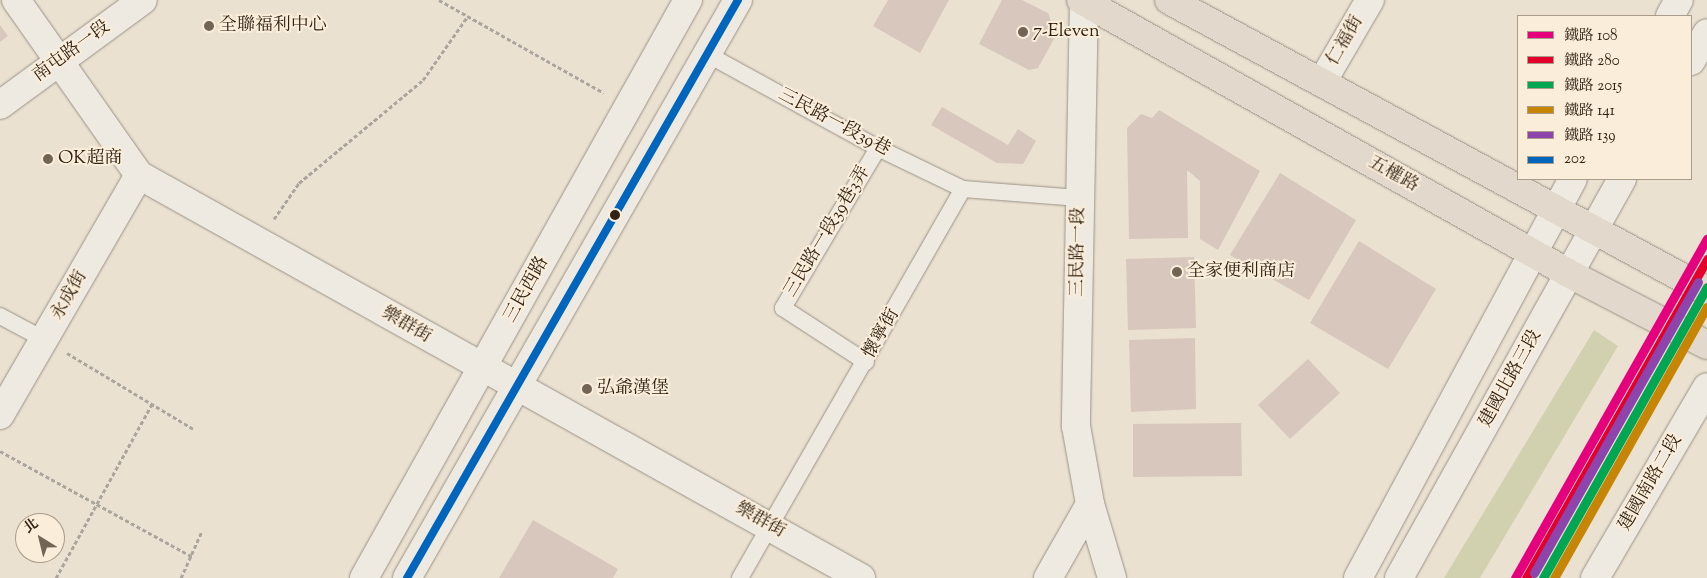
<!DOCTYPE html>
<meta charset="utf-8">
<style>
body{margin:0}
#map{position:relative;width:1707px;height:578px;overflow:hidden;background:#ebe1d0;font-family:"Sorts Mill Goudy","Noto Serif TC",serif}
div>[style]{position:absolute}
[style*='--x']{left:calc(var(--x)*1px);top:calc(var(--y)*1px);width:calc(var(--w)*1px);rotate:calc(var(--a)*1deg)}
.green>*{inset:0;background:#d2d1af}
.building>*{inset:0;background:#d7c7bc}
.path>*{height:3px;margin-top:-1.5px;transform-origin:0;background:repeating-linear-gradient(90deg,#aba69d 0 4px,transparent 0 6.5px)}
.roads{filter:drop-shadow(0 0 1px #9a9286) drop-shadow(0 0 1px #9a9286)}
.service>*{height:16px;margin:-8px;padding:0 8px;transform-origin:8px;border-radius:8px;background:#eeeae1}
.minor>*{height:28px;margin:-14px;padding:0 14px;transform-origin:14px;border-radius:14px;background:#eeeae1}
.tertiary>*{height:28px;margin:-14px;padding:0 14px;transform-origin:14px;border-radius:14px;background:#eeeae1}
.secondary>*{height:28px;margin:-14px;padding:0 14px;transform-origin:14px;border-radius:14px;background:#eeeae1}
.primary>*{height:28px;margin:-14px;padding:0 14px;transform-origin:14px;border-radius:14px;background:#e2d8cb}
.bus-1>*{height:8px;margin:-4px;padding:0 4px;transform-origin:4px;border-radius:4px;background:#0065bd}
.rail-1>*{height:9px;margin:-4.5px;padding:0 4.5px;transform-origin:4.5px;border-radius:4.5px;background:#e5007d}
.rail-2>*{height:9px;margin:-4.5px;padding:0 4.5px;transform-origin:4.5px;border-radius:4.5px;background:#e4002b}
.rail-3>*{height:9px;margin:-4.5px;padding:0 4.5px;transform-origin:4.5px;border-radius:4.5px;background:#00a651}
.rail-4>*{height:9px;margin:-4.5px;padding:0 4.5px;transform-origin:4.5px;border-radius:4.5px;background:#c68505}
.rail-5>*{height:9px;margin:-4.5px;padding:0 4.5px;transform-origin:4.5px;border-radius:4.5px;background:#8e44ad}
.dots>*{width:14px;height:14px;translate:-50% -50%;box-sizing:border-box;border:2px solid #faedd9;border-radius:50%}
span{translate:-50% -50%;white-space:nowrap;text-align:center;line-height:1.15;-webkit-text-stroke:4px #faedd9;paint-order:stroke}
.poi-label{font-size:18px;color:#312213}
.left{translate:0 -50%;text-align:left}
.street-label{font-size:18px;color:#312213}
.legend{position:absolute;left:1517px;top:15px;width:175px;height:165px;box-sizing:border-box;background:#faedd9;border:1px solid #aa9c8a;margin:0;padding:6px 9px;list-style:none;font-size:15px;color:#312213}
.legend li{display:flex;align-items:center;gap:10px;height:25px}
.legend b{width:25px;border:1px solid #aa9c8a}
.north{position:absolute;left:15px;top:513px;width:50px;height:50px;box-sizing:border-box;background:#faedd9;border:1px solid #aa9c8a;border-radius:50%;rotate:324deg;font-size:14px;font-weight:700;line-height:20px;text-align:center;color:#312213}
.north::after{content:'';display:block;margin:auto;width:18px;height:22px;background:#726555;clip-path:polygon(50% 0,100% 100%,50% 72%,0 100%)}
</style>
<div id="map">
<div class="green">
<div style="clip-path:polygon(1594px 330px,1618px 346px,1480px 578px,1444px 578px)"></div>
</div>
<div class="building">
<div style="clip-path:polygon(888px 0,949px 0,920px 53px,873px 26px)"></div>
<div style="clip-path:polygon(1002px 0,1022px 0,1048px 13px,1056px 35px,1038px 68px,1029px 70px,979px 44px)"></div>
<div style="clip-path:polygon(0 25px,8px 36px,0 42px)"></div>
<div style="clip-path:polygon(942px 107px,1008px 145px,1018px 129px,1036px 141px,1023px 164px,997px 163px,931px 125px)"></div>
<div style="clip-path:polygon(1159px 110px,1260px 171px,1218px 250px,1200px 239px,1200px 181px,1187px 170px,1188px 238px,1129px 239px,1127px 128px,1141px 114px,1152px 118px)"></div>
<div style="clip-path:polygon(1280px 173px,1356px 220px,1309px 300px,1230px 255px)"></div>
<div style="clip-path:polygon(1359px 241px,1436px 289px,1388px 369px,1310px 323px)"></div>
<div style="clip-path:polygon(1194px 257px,1196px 328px,1128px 330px,1126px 259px)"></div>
<div style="clip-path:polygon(1195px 338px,1196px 409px,1131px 412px,1129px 340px)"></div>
<div style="clip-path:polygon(1308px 359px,1340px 393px,1290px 439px,1258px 405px)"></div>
<div style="clip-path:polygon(1241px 423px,1242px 476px,1133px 477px,1133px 424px)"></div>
<div style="clip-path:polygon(533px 520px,618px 569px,613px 578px,499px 578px)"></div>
</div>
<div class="path">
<div style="--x:439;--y:0;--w:189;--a:29.4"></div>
<div style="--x:274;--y:219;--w:44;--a:-55.2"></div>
<div style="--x:299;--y:183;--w:161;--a:-39.7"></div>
<div style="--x:423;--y:80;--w:78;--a:-54.9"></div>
<div style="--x:67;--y:353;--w:149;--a:31"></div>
<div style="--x:0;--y:451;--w:220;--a:28.8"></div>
<div style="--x:56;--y:578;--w:199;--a:-61.1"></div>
<div style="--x:181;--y:578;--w:51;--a:-65.9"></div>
</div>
<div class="roads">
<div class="service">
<div style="--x:707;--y:54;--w:195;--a:28.8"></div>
<div style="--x:878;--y:148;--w:94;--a:25.8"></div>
<div style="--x:963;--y:189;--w:116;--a:4.4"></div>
<div style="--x:0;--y:316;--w:51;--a:28.1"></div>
<div style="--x:866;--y:362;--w:99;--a:-147"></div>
<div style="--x:783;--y:308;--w:186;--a:-59.3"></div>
<div style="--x:740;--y:578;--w:448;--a:-60.2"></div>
</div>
<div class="minor">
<div style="--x:16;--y:0;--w:214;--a:54.9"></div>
<div style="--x:139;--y:175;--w:827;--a:29.17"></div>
<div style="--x:1084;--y:0;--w:426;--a:91.1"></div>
<div style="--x:1076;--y:426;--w:79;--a:79.8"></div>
<div style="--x:1090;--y:504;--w:77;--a:73.4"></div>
<div style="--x:1322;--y:82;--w:95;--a:-59.7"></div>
<div style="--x:0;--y:415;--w:277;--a:-59.9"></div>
<div style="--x:1048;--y:578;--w:85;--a:-60.4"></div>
<div style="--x:1595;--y:578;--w:221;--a:-59.6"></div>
</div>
<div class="tertiary">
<div style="--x:1670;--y:16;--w:18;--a:-61"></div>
<div style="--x:1691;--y:61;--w:32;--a:-60"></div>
<div style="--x:364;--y:578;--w:663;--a:-60.73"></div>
<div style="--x:407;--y:578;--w:666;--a:-60.2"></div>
<div style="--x:1358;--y:578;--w:453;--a:-61.7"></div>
<div style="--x:1399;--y:578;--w:457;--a:-60.8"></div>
</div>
<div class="secondary">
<div style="--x:0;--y:105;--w:177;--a:-36.3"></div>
</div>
<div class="primary">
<div style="--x:1081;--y:0;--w:561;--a:29.26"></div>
<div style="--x:1570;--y:274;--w:154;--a:27.4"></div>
<div style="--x:1169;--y:0;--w:612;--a:28.41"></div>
</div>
</div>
<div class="bus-1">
<div style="--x:407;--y:578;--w:666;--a:-60.2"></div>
</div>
<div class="rail-1">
<div style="--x:1515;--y:578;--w:390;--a:-60.5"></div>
</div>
<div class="rail-2">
<div style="--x:1526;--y:578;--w:367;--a:-60.4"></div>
</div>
<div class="rail-3">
<div style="--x:1543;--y:578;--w:334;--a:-60.6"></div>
</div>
<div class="rail-4">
<div style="--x:1554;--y:578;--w:311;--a:-60.6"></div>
</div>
<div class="rail-5">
<div style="--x:1534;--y:573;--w:334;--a:-60.6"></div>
</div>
<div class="dots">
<div style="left:209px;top:26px;background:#726555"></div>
<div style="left:1023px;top:32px;background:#726555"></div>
<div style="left:48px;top:159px;background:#726555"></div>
<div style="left:615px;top:215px;background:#312213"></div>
<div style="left:1177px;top:272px;background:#726555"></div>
<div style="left:587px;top:389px;background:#726555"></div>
</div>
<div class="poi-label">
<span class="left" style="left:219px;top:26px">全聯福利中心</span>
<span class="left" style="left:1033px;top:32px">7-Eleven</span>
<span class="left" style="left:58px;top:159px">OK超商</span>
<span class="left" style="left:1187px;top:272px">全家便利商店</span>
<span class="left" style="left:597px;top:389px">弘爺漢堡</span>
</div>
<div class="street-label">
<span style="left:1346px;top:41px;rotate:-60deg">仁福街</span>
<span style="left:72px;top:52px;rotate:-36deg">南屯路一段</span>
<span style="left:834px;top:123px;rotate:28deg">三民路一段39巷</span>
<span style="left:1393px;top:175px;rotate:29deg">五權路</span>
<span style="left:828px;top:232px;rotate:-59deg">三民路一段39巷3弄</span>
<span style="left:1079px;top:252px;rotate:-89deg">三民路一段</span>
<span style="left:527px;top:290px;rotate:-61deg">三民西路</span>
<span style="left:70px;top:296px;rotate:-60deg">永成街</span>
<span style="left:406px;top:326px;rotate:30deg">樂群街</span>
<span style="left:882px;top:334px;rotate:-60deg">懷寧街</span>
<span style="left:1511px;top:379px;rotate:-61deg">建國北路三段</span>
<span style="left:1651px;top:483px;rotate:-60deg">建國南路二段</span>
<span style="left:760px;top:521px;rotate:29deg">樂群街</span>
</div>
<ul class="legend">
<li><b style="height:6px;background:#e5007d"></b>鐵路 108</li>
<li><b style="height:6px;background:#e4002b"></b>鐵路 280</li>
<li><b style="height:6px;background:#00a651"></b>鐵路 2015</li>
<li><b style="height:6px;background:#c68505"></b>鐵路 141</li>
<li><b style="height:6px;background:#8e44ad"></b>鐵路 139</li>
<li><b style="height:6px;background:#0065bd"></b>202</li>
</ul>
<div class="north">北</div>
</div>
